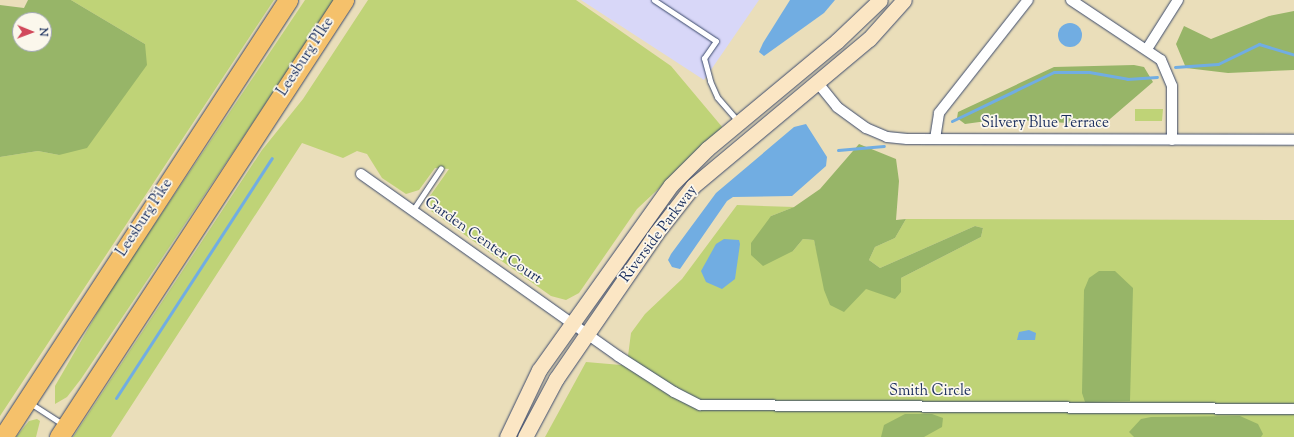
<!DOCTYPE html>
<style>
body{margin:0}
#map{position:relative;width:1294px;height:437px;overflow:hidden;background:#eadeba;font-family:"Sorts Mill Goudy",serif}
div>[style]{position:absolute}
[style*='--x']{left:calc(var(--x)*1px);top:calc(var(--y)*1px);width:calc(var(--w)*1px);rotate:calc(var(--a)*1deg)}
.built>*{inset:0;background:#d8d7f8}
.green>*{inset:0;background:#bfd377}
.forest>*{inset:0;background:#97b568}
.water>*{inset:0;background:#71ade2}
.round{border-radius:50%}
.stream>*{height:3px;margin:-1.5px;padding:0 1.5px;transform-origin:1.5px;border-radius:1.5px;background:#71ade2}
.roads{filter:drop-shadow(0 0 1px #3a496c) drop-shadow(0 0 1px #3a496c)}
.lane>*{height:5px;margin:-2.5px;padding:0 2.5px;transform-origin:2.5px;border-radius:2.5px;background:#fff}
.street>*{height:10px;margin:-5px;padding:0 5px;transform-origin:5px;border-radius:5px;background:#fff}
.secondary>*{height:15px;margin:-7.5px;padding:0 7.5px;transform-origin:7.5px;border-radius:7.5px;background:#fbe6c4}
.highway>*{height:19px;margin:-9.5px;padding:0 9.5px;transform-origin:9.5px;border-radius:9.5px;background:#f5c16b}
span{translate:-50% -50%;white-space:nowrap;text-align:center;line-height:1.15;-webkit-text-stroke:3.5px #fbf7ec;paint-order:stroke}
.street-label{font-size:15px;color:#1b2f5e}
.north{position:absolute;left:12px;top:12px;width:40px;height:40px;box-sizing:border-box;background:#fbf7ec;border:1px solid #a1a7b3;border-radius:50%;rotate:91deg;font-size:11px;font-weight:700;line-height:16px;text-align:center;color:#1b2f5e}
.north::after{content:'';display:block;margin:auto;width:14px;height:18px;background:#d1495b;clip-path:polygon(50% 0,100% 100%,50% 72%,0 100%)}
</style>
<div id="map">
<div class="built">
<div style="clip-path:polygon(581px 0,759px 0,704px 80px)"></div>
</div>
<div class="green">
<div style="clip-path:polygon(71px 0,274px 0,0 416px,0 157px,38px 151px,59px 155px,145px 44px)"></div>
<div style="clip-path:polygon(305px 0,335px 0,81px 379px,67px 397px,55px 404px,55px 386px,111px 289px)"></div>
<div style="clip-path:polygon(368px 0,576px 0,671px 66px,723px 128px,637px 209px,579px 293px,566px 300px,551px 296px,431px 211px,430px 196px,449px 169px,435px 168px,419px 190px,406px 194px,382px 178px,367px 154px,357px 151px,343px 158px,302px 143px,111px 437px,73px 437px,262px 150px,303px 99px)"></div>
<div style="clip-path:polygon(1135px 109px,1163px 109px,1162px 121px,1135px 121px)"></div>
<div style="clip-path:polygon(737px 205px,794px 207px,771px 216px,793px 251px,803px 239px,814px 240px,818px 256px,866px 289px,901px 292px,901px 278px,981px 237px,983px 228px,975px 226px,880px 268px,869px 260px,875px 247px,895px 238px,906px 219px,1294px 220px,1294px 437px,545px 437px,586px 362px,621px 365px,628px 356px,631px 333px,645px 314px,682px 279px)"></div>
<div style="clip-path:polygon(37px 419px,40px 421px,36px 437px,16px 437px,29px 421px)"></div>
</div>
<div class="forest">
<div style="clip-path:polygon(evenodd,28px 0,71px 0,145px 44px,147px 65px,87px 148px,59px 155px,38px 151px,0 157px,0 5px,24px 8px,28px 0,20px 20px,44px 20px,44px 44px,20px 44px,20px 20px)"></div>
<div style="clip-path:polygon(1294px 11px,1294px 70px,1228px 73px,1186px 68px,1176px 44px,1184px 26px,1211px 39px,1269px 16px)"></div>
<div style="clip-path:polygon(1134px 65px,1144px 67px,1153px 82px,1103px 125px,1001px 119px,965px 124px,957px 118px,958px 112px,1054px 67px)"></div>
<div style="clip-path:polygon(859px 144px,896px 159px,899px 181px,896px 220px,906px 219px,895px 238px,875px 247px,869px 260px,880px 268px,975px 226px,983px 228px,981px 237px,901px 278px,901px 292px,895px 299px,866px 289px,844px 312px,830px 305px,824px 290px,814px 240px,803px 239px,793px 251px,763px 266px,751px 255px,751px 243px,771px 216px,794px 207px,820px 189px)"></div>
<div style="clip-path:polygon(1099px 271px,1115px 271px,1133px 288px,1130px 401px,1085px 402px,1082px 393px,1084px 290px,1089px 278px)"></div>
<div style="clip-path:polygon(905px 414px,932px 414px,943px 418px,942px 427px,924px 437px,881px 437px,884px 425px)"></div>
<div style="clip-path:polygon(1240px 416px,1258px 424px,1263px 434px,1261px 437px,1134px 437px,1129px 432px,1141px 419px,1151px 417px)"></div>
</div>
<div class="water">
<div style="clip-path:polygon(790px 0,835px 0,824px 13px,764px 56px,759px 52px,763px 43px)"></div>
<div class="round" style="left:1058px;top:23px;width:24px;height:24px"></div>
<div style="clip-path:polygon(806px 124px,827px 157px,826px 166px,792px 196px,733px 197px,727px 201px,680px 269px,672px 267px,668px 260px,671px 254px,716px 193px,794px 127px)"></div>
<div style="clip-path:polygon(724px 239px,739px 240px,740px 244px,735px 279px,722px 289px,706px 282px,701px 271px,716px 244px)"></div>
<div style="clip-path:polygon(1029px 330px,1036px 333px,1035px 340px,1017px 340px,1019px 332px)"></div>
</div>
<div class="stream">
<div style="--x:1175;--y:67;--w:43;--a:-4"></div>
<div style="--x:1218;--y:64;--w:46;--a:-26"></div>
<div style="--x:1259;--y:44;--w:37;--a:17"></div>
<div style="--x:952;--y:121;--w:113;--a:-25.7"></div>
<div style="--x:1054;--y:72;--w:35;--a:0"></div>
<div style="--x:1089;--y:72;--w:39;--a:10"></div>
<div style="--x:1127;--y:79;--w:30;--a:-4"></div>
<div style="--x:838;--y:150;--w:46;--a:-5"></div>
<div style="--x:116;--y:398;--w:286;--a:-57"></div>
</div>
<div class="roads">
<div class="lane">
<div style="--x:654;--y:0;--w:74;--a:33.5"></div>
<div style="--x:716;--y:41;--w:21;--a:125"></div>
<div style="--x:704;--y:58;--w:24;--a:75"></div>
<div style="--x:710;--y:81;--w:17;--a:66"></div>
<div style="--x:717;--y:97;--w:32;--a:49"></div>
<div style="--x:413;--y:210;--w:50;--a:-56.3"></div>
<div style="--x:30;--y:403;--w:38;--a:33"></div>
</div>
<div class="street">
<div style="--x:1071;--y:0;--w:108;--a:33.7"></div>
<div style="--x:1161;--y:60;--w:28;--a:67"></div>
<div style="--x:1172;--y:86;--w:54;--a:90"></div>
<div style="--x:1147;--y:49;--w:58;--a:-57.7"></div>
<div style="--x:817;--y:82;--w:32;--a:51"></div>
<div style="--x:837;--y:107;--w:36;--a:36"></div>
<div style="--x:866;--y:128;--w:23;--a:23"></div>
<div style="--x:887;--y:137;--w:20;--a:6"></div>
<div style="--x:907;--y:139;--w:387;--a:0.1"></div>
<div style="--x:935;--y:139;--w:26;--a:-81"></div>
<div style="--x:939;--y:113;--w:144;--a:-51.8"></div>
<div style="--x:361;--y:174;--w:315;--a:35.3"></div>
<div style="--x:618;--y:356;--w:67;--a:32.7"></div>
<div style="--x:674;--y:392;--w:29;--a:27"></div>
<div style="--x:700;--y:405;--w:594;--a:0.39"></div>
</div>
<div class="secondary">
<div style="--x:507;--y:437;--w:74;--a:-64.5"></div>
<div style="--x:539;--y:370;--w:227;--a:-54.5"></div>
<div style="--x:671;--y:185;--w:51;--a:-45"></div>
<div style="--x:707;--y:149;--w:169;--a:-39.7"></div>
<div style="--x:837;--y:41;--w:59;--a:-43.6"></div>
<div style="--x:525;--y:437;--w:66;--a:-61.9"></div>
<div style="--x:556;--y:379;--w:178;--a:-55.5"></div>
<div style="--x:657;--y:232;--w:58;--a:-52"></div>
<div style="--x:693;--y:186;--w:229;--a:-39.9"></div>
<div style="--x:869;--y:39;--w:52;--a:-48.1"></div>
</div>
<div class="highway">
<div style="--x:3;--y:437;--w:522;--a:-56.89"></div>
<div style="--x:59;--y:437;--w:522;--a:-56.89"></div>
</div>
</div>
<div class="street-label">
<span style="left:306px;top:57px;rotate:-57deg">Leesburg PIke</span>
<span style="left:1045px;top:124px">Silvery Blue Terrace</span>
<span style="left:145px;top:218px;rotate:-57deg">Leesburg Pike</span>
<span style="left:659px;top:234px;rotate:-53deg">Riverside Parkway</span>
<span style="left:483px;top:241px;rotate:35deg">Garden Center Court</span>
<span style="left:930px;top:392px">Smith Circle</span>
</div>
<div class="north">N</div>
</div>
